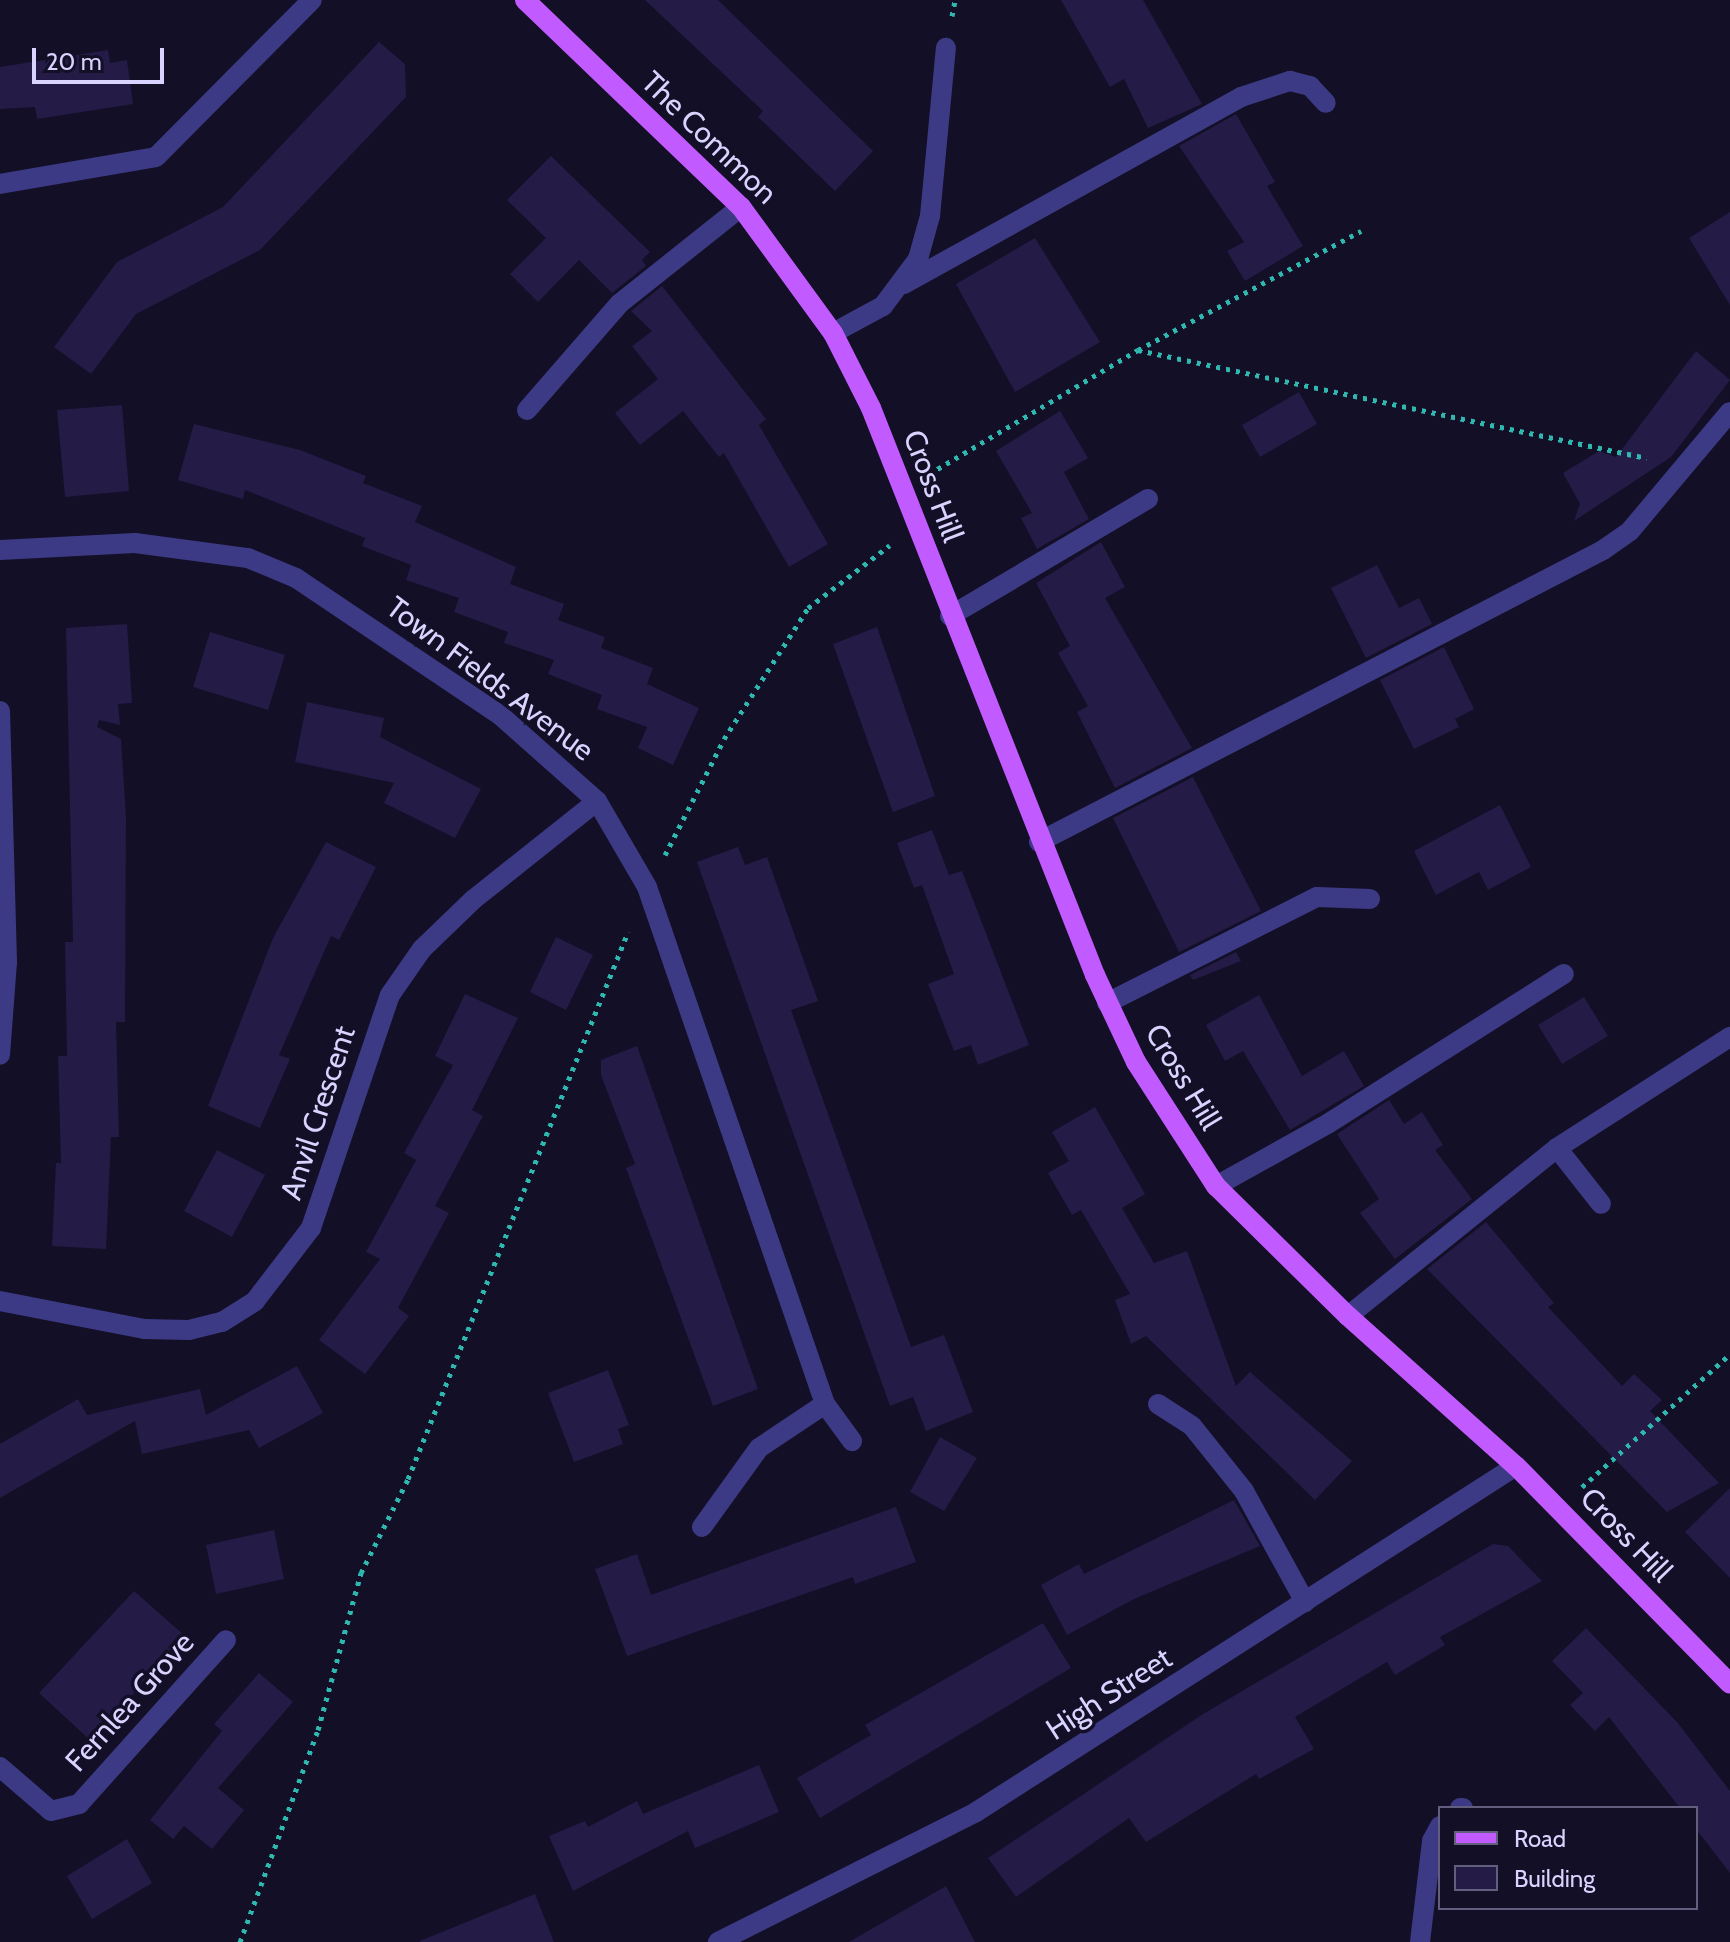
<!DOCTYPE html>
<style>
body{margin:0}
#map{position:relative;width:1730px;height:1942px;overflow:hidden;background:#130f26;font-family:Cabin,sans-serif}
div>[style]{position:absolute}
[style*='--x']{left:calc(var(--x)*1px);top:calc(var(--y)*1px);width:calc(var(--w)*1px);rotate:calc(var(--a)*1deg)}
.building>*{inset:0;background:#241b47}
.path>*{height:5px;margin-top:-2.5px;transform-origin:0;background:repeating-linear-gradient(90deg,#2fb8b0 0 4px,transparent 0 10px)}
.lane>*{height:20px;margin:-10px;padding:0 10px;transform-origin:10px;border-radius:10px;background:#3d3a85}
.street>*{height:20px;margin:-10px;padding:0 10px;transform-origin:10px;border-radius:10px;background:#3d3a85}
.primary>*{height:20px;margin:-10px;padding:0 10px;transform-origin:10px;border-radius:10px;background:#c25bff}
span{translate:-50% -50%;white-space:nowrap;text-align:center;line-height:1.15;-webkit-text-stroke:7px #130f26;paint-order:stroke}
.street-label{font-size:30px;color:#d9d4ff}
.legend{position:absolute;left:1438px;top:1806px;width:260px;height:104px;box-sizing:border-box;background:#130f26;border:2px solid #625e7d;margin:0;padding:10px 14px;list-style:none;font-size:24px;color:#d9d4ff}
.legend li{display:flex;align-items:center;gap:16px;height:40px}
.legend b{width:40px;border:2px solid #625e7d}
.scale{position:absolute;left:32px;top:48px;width:132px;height:36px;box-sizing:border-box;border:4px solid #d9d4ff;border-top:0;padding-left:10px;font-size:24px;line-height:28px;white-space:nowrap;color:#d9d4ff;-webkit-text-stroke:6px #130f26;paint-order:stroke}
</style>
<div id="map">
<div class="building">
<div style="clip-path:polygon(645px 0,718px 0,873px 151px,835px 191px,758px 117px,763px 111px)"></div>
<div style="clip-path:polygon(1061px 0,1143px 0,1202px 104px,1148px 128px,1124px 79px,1110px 87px)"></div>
<div style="clip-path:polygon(379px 42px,405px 64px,406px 97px,260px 250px,136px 314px,91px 374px,54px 347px,117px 262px,223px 207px)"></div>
<div style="clip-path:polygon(108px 50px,110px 63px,127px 60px,133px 104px,37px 119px,35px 107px,0 109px,0 67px)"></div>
<div style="clip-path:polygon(1236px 114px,1275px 182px,1267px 186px,1303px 246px,1245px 281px,1227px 251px,1244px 242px,1179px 146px)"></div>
<div style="clip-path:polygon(551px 156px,650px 252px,642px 260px,646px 266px,612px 293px,579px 260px,538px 302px,510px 274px,546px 238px,507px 200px)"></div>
<div style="clip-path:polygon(1730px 212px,1730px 305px,1689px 238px)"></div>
<div style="clip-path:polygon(1035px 238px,1100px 342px,1015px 392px,956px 284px)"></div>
<div style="clip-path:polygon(662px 286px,766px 419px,759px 425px,828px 544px,789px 567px,724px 453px,719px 457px,683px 411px,640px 445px,615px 413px,658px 379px,632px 346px,652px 331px,631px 311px)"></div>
<div style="clip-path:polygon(1696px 351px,1730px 380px,1671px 457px,1574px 521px,1580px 504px,1563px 473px,1599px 451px,1616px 457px)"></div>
<div style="clip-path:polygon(1299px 392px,1317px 424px,1260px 457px,1242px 425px)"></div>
<div style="clip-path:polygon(122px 405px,129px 491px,65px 497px,57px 410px)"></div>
<div style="clip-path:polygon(1060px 411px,1088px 458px,1064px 472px,1089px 519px,1037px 549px,1021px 518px,1032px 513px,996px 451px)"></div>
<div style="clip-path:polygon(194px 424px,300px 450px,366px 476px,363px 483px,422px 506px,415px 522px,516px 567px,510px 584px,564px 604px,558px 620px,605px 637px,601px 648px,653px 668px,647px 684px,699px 708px,673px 765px,638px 748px,647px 727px,597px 709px,602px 695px,548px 674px,554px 660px,504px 643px,508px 632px,454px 612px,459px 598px,406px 580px,411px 565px,362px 546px,365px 538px,245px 490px,243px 499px,178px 480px)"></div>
<div style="clip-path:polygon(1101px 542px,1125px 587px,1105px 598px,1192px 748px,1115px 788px,1077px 712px,1088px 706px,1058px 653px,1070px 646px,1036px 583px)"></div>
<div style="clip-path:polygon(1377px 565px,1399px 608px,1419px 598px,1432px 624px,1366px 658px,1331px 588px)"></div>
<div style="clip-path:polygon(127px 624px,132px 703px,118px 704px,120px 725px,99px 720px,97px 727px,121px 739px,126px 816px,125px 1022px,116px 1022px,119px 1137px,111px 1137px,106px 1249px,52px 1246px,56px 1163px,61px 1163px,58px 1056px,67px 1056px,65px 942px,73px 942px,66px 628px)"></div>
<div style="clip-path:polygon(877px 627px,935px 796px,893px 812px,833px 644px)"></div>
<div style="clip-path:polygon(210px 632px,285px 655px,268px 710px,193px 687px)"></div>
<div style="clip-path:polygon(1444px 647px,1474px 709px,1455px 719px,1459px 727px,1414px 749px,1380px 680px)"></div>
<div style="clip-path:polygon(307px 702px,384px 718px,380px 737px,481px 789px,455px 838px,384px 803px,394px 783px,295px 762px)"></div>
<div style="clip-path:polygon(1193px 777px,1261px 911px,1179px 952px,1113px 818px)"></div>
<div style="clip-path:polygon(1500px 805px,1531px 867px,1488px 890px,1479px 872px,1436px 895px,1414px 851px)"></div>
<div style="clip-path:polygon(932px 830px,949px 875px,962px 871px,1029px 1045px,978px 1065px,971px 1045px,954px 1051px,928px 984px,954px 974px,922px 885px,914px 888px,897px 843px)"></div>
<div style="clip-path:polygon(326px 842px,376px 867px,339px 940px,331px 936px,279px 1055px,290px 1059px,260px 1128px,208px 1106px,273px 938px)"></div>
<div style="clip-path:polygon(738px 847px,745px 865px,767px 857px,818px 1001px,791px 1010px,911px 1347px,944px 1335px,973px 1412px,926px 1431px,913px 1397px,890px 1406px,697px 862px)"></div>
<div style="clip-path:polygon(556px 937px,593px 955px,566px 1010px,530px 992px)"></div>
<div style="clip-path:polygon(1236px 952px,1241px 961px,1193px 980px,1190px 975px)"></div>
<div style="clip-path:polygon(465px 994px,518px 1018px,472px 1110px,483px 1116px,435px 1206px,449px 1213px,398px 1308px,409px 1316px,365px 1374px,319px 1340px,380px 1259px,366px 1252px,416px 1160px,404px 1153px,453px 1065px,435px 1056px)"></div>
<div style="clip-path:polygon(1259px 995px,1302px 1076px,1344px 1051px,1364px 1086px,1290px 1130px,1243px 1051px,1225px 1061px,1206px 1025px)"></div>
<div style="clip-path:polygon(1584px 997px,1608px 1036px,1562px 1064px,1538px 1025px)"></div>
<div style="clip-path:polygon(637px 1046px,758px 1389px,713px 1406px,626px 1168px,635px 1164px,601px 1075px,601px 1060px)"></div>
<div style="clip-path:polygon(1389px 1100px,1404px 1124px,1422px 1112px,1443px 1145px,1435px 1150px,1472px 1199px,1395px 1259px,1360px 1213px,1379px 1199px,1337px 1134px)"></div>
<div style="clip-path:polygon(1095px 1107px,1145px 1194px,1122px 1208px,1154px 1263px,1187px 1251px,1236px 1386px,1250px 1372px,1352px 1461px,1315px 1500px,1146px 1336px,1131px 1344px,1115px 1300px,1130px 1294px,1081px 1210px,1072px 1215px,1048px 1173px,1069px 1161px,1052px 1132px)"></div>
<div style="clip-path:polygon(217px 1150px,265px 1175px,232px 1237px,184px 1211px)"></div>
<div style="clip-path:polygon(1486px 1222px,1554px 1303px,1548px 1307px,1622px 1386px,1634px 1374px,1662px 1400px,1650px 1411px,1719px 1483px,1667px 1512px,1427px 1269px)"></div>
<div style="clip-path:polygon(297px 1366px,323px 1413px,259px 1448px,249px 1430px,142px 1454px,135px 1421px,0 1498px,0 1444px,78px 1399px,87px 1415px,200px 1389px,206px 1415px)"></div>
<div style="clip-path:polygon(608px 1370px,629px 1425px,618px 1429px,623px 1444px,574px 1462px,548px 1393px)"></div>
<div style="clip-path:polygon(940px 1437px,977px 1458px,944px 1511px,910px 1492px)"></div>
<div style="clip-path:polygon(1730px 1488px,1730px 1578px,1685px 1532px)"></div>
<div style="clip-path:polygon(1234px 1500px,1260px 1546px,1134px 1599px,1067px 1635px,1041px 1585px,1079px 1564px,1084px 1574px)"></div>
<div style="clip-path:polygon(896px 1507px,916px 1562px,855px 1584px,853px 1577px,627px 1656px,595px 1569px,637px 1554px,651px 1595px)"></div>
<div style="clip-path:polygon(274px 1530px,284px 1579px,216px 1594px,206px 1545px)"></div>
<div style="clip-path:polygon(1493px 1544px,1508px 1546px,1542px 1581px,1440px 1637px,1445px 1645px,1395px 1675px,1387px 1662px,1295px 1717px,1314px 1749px,1259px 1779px,1256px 1774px,1146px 1842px,1129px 1818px,1016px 1897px,988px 1858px,1203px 1714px)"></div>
<div style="clip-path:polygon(134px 1591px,185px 1636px,91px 1741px,39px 1693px)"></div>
<div style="clip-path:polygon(1043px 1623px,1071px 1668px,820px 1818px,797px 1778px,871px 1735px,865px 1725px)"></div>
<div style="clip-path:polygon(1586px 1628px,1677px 1722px,1730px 1791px,1730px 1873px,1696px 1829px,1696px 1808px,1680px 1808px,1609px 1717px,1595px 1731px,1570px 1705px,1583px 1693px,1552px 1661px)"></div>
<div style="clip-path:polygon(259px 1673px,293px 1702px,218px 1788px,244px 1810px,212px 1849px,184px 1826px,173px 1839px,150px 1820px,222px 1731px,214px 1724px)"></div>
<div style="clip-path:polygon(759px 1765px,779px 1812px,695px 1848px,688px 1831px,573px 1891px,549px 1836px,585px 1821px,588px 1827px,637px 1801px,643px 1814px)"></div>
<div style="clip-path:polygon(127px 1839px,152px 1883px,92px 1919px,67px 1876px)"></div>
<div style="clip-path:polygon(946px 1886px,975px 1942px,849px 1942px)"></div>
<div style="clip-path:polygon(535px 1894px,554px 1942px,420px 1942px,420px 1941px)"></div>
</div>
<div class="path">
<div style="--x:952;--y:16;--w:16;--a:-79"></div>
<div style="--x:1138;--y:350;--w:520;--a:11.98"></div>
<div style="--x:929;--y:474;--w:243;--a:-30.7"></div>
<div style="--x:1138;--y:350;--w:253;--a:-28.1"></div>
<div style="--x:665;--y:855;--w:130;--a:-63"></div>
<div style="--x:724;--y:739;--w:156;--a:-57.3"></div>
<div style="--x:808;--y:608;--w:103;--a:-37.5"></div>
<div style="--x:1582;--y:1487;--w:199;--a:-41.9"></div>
<div style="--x:240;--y:1942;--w:226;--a:-69.8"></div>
<div style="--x:318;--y:1730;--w:163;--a:-74.7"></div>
<div style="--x:361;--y:1573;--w:105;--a:-63.4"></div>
<div style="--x:408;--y:1479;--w:590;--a:-68.09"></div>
</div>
<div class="lane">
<div style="--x:904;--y:284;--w:385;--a:-29"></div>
<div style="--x:1241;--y:97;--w:52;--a:-18.1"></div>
<div style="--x:1290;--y:81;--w:21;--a:14"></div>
<div style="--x:1310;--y:86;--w:23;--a:47"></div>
<div style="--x:833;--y:333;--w:57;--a:-28.4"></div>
<div style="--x:883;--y:306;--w:59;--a:-53.3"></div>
<div style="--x:918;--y:259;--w:45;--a:-74.4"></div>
<div style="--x:930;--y:216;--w:169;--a:-84.6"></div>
<div style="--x:527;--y:410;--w:140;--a:-49"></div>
<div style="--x:619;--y:304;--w:156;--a:-38.5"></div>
<div style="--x:950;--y:616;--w:230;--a:-30.6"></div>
<div style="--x:1039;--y:842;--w:635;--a:-27.37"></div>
<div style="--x:1603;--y:550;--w:33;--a:-35"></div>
<div style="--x:1630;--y:531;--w:155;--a:-50"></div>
<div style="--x:1107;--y:1003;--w:235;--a:-26.8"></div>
<div style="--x:1317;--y:897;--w:53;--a:2.2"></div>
<div style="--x:1557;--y:1148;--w:71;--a:51.8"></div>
<div style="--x:1216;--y:1186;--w:129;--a:-29.1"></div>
<div style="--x:1329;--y:1123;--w:278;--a:-32.4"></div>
<div style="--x:1348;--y:1316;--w:268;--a:-38.8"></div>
<div style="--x:1557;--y:1148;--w:206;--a:-32.7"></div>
<div style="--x:1158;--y:1404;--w:40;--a:32.9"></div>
<div style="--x:1192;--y:1426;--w:83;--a:51.3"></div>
<div style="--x:1244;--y:1491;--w:127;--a:61.2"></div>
<div style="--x:1460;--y:1808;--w:3;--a:0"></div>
<div style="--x:1420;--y:1942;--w:102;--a:-83.2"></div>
<div style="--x:1432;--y:1841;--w:17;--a:-62"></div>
</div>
<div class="street">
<div style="--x:0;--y:184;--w:158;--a:-9.8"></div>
<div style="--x:156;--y:157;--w:221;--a:-45.2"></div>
<div style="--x:0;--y:550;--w:135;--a:-3"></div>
<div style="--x:135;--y:543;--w:114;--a:7.6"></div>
<div style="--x:248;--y:558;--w:52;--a:22.6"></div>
<div style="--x:296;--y:578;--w:246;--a:33.9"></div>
<div style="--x:500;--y:715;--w:130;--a:41.6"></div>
<div style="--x:597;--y:801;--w:99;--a:59.8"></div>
<div style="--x:647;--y:887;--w:547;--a:71"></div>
<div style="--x:825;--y:1404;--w:46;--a:53.9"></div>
<div style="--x:0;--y:711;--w:251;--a:88.4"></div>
<div style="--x:7;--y:962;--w:93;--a:94.3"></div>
<div style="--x:0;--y:1301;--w:147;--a:11"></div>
<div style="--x:144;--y:1329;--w:45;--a:1.3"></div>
<div style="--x:189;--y:1330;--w:34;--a:-14"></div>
<div style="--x:222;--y:1322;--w:39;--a:-32"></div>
<div style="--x:255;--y:1301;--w:92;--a:-52.5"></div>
<div style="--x:311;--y:1228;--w:246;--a:-71.3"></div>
<div style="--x:390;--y:995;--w:56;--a:-55.2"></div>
<div style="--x:422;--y:949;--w:72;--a:-43.9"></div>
<div style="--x:474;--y:899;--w:157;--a:-38.5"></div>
<div style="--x:702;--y:1527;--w:97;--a:-54.2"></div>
<div style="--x:759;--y:1448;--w:79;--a:-33.7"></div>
<div style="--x:0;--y:1767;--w:67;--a:40.8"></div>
<div style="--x:51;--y:1811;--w:29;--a:-14"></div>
<div style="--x:79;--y:1804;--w:220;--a:-48.1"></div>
<div style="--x:718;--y:1942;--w:289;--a:-26.7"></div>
<div style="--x:976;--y:1812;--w:641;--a:-32.65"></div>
</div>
<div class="primary">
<div style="--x:525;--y:0;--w:299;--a:43.8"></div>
<div style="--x:741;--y:207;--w:156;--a:53.9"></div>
<div style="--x:833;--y:333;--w:84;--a:63.1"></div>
<div style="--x:871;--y:408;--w:610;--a:68.44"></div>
<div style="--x:1095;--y:975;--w:96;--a:64.8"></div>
<div style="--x:1136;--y:1062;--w:148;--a:57.2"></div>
<div style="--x:1216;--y:1186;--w:185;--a:44.6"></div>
<div style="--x:1348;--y:1316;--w:225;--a:41.8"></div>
<div style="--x:1516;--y:1466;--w:305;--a:45.5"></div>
</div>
<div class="street-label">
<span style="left:709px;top:138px;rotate:44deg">The Common</span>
<span style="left:933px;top:486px;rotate:69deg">Cross Hill</span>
<span style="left:490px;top:679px;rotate:37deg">Town Fields Avenue</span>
<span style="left:1183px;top:1077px;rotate:59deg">Cross Hill</span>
<span style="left:318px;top:1113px;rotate:-72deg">Anvil Crescent</span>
<span style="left:1626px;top:1535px;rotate:46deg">Cross Hill</span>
<span style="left:1109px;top:1694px;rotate:-33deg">High Street</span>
<span style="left:130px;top:1702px;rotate:-48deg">Fernlea Grove</span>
</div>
<ul class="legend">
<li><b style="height:10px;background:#c25bff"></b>Road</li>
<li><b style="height:22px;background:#241b47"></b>Building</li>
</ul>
<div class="scale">20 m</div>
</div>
